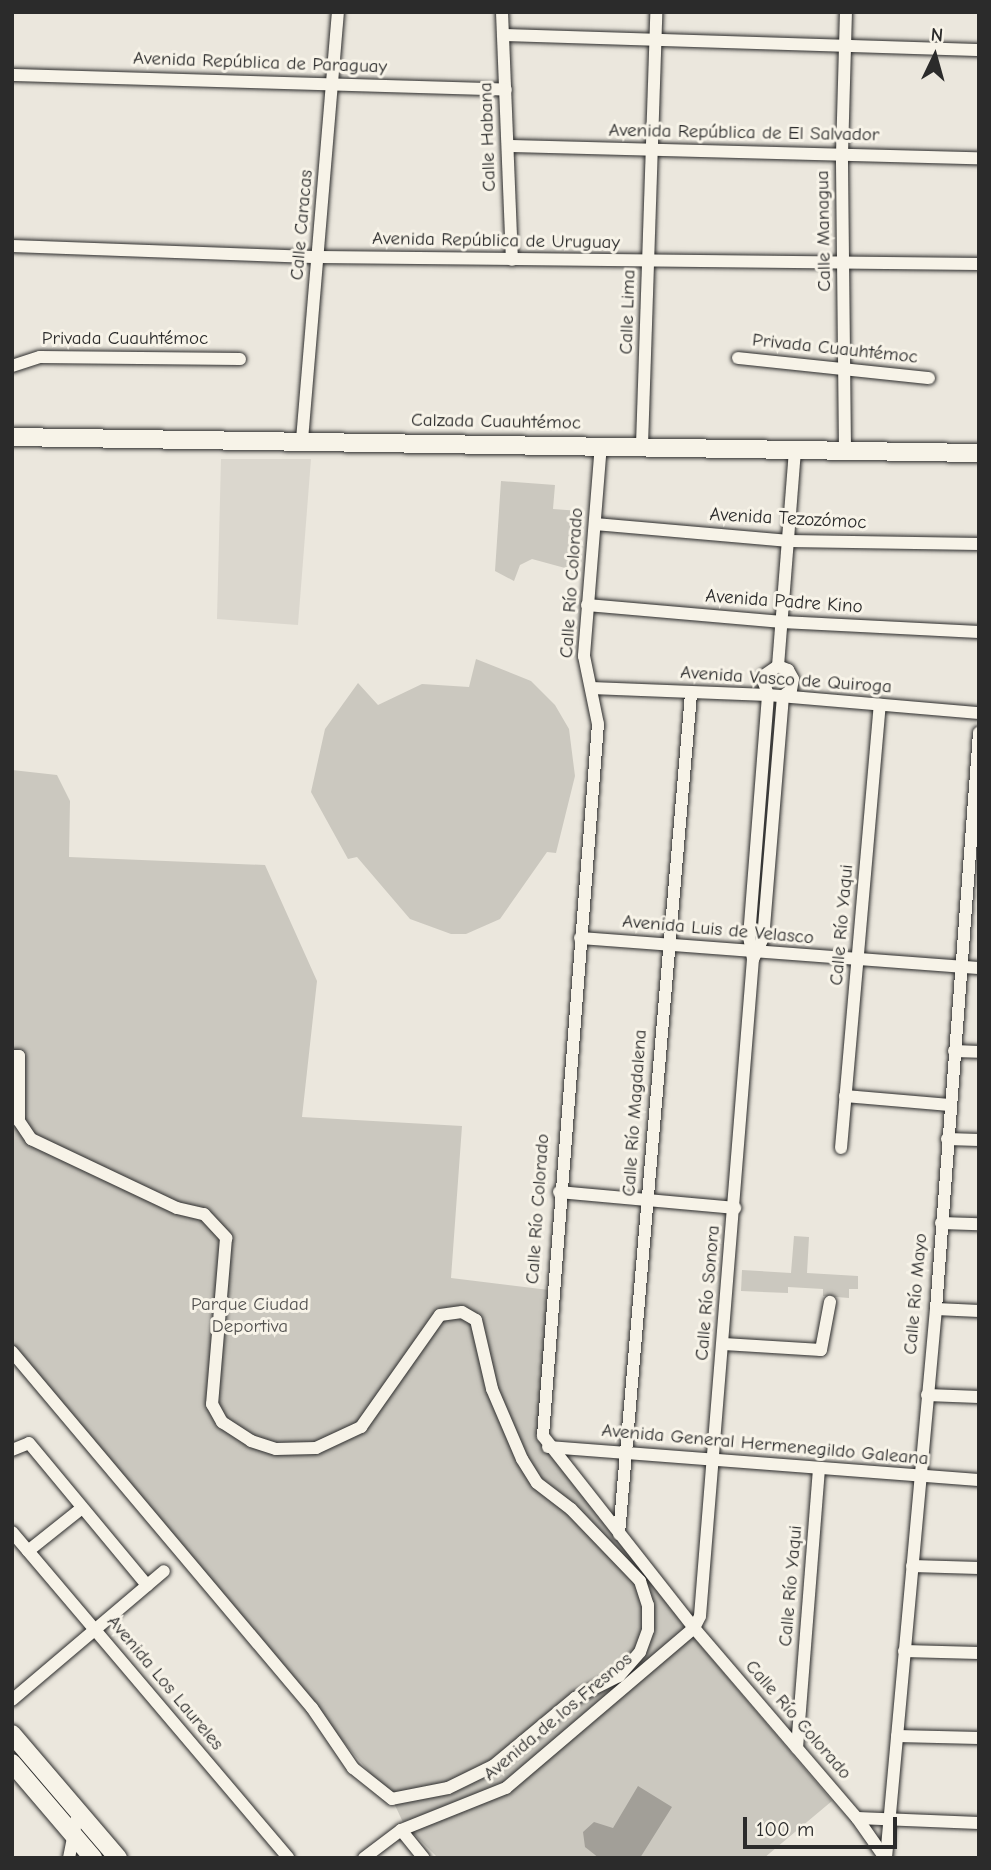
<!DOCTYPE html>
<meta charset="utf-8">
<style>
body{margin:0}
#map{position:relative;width:991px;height:1870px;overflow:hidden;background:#ebe7dd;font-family:"Comic Neue",sans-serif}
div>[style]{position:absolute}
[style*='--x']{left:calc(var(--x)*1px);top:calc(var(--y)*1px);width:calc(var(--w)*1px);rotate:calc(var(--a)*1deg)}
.built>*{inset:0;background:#dbd7ce}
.green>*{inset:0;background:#cbc8bf}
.water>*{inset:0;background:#a29f98}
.roads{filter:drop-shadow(0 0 2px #2b2b2b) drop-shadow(0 0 2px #2b2b2b)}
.street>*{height:12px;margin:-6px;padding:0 6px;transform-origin:6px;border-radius:6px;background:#f7f3e8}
.secondary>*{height:18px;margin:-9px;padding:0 9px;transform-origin:9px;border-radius:9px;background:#f7f3e8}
span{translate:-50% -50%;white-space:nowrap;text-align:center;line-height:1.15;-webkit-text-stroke:6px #f7f3e8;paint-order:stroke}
.street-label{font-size:19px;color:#2b2b2b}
.park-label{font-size:19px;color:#535250}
.frame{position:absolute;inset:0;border:14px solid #2b2b2b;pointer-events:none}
.north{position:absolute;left:900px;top:21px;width:70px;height:70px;-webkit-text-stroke:5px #f7f3e8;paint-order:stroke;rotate:5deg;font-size:19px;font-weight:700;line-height:28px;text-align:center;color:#2b2b2b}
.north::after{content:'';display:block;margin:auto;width:24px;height:32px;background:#2b2b2b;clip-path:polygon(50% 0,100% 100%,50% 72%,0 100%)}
.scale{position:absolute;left:743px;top:1817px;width:154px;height:32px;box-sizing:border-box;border:4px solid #2b2b2b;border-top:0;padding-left:9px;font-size:21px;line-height:24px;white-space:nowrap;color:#2b2b2b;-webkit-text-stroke:5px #f7f3e8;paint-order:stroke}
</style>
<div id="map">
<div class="built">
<div style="clip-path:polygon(221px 459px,311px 459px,298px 625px,217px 619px)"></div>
</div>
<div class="green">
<div style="clip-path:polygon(501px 481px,555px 485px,553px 509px,580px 511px,576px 571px,532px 559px,520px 565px,514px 581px,495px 571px)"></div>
<div style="clip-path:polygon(476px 659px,531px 681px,555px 705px,569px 729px,575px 776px,556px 853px,547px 852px,500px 919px,466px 934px,451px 934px,410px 919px,357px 857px,348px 859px,311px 792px,325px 729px,358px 683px,378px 705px,422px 684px,469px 687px)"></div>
<div style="clip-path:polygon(12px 770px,57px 775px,70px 801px,69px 857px,265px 865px,317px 981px,302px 1117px,462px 1126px,451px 1278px,549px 1290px,543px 1445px,694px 1638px,832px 1801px,764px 1858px,438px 1858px,414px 1834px,409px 1835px,392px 1799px,12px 1352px)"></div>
<div style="clip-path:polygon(794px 1236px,809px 1237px,807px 1273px,858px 1276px,858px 1289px,849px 1289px,849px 1298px,823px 1296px,823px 1289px,788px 1287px,788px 1293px,741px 1291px,742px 1270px,791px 1273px)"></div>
</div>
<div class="water">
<div style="clip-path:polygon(638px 1786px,672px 1807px,640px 1858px,599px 1858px,585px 1847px,583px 1832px,594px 1822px,613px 1828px)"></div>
</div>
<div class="roads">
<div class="street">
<div style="--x:502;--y:12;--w:248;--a:87.7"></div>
<div style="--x:503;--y:35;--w:476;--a:1.8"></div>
<div style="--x:12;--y:75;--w:494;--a:1.7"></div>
<div style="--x:508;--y:146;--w:471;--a:1.5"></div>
<div style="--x:12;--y:246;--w:307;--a:2.1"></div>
<div style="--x:319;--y:257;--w:660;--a:0.61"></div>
<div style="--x:738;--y:358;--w:192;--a:6"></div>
<div style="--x:12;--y:366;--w:29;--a:-18"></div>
<div style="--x:40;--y:357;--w:200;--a:0.6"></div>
<div style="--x:302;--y:440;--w:430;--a:-85.2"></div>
<div style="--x:601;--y:444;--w:213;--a:94.6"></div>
<div style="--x:584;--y:656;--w:69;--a:78.4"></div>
<div style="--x:598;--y:724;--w:714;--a:94.42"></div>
<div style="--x:543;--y:1436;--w:244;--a:51.8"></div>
<div style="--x:694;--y:1628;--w:250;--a:49.4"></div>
<div style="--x:857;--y:1818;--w:49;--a:55"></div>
<div style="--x:642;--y:445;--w:433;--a:-88.1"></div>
<div style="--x:845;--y:450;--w:296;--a:-90.6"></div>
<div style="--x:842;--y:154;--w:142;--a:-88.4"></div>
<div style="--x:595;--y:524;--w:195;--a:5"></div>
<div style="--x:789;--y:541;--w:190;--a:0.9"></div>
<div style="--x:587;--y:605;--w:196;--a:5"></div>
<div style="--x:782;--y:622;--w:197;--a:2.9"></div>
<div style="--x:778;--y:666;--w:218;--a:-85.5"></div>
<div style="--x:591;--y:688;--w:177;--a:2.3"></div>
<div style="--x:768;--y:695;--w:212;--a:4.9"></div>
<div style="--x:580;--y:938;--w:400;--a:4.3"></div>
<div style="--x:954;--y:1051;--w:25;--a:2"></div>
<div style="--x:12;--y:1056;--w:7;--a:0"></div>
<div style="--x:19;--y:1056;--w:65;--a:90"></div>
<div style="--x:19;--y:1121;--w:22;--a:56"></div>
<div style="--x:31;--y:1139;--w:161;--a:25.3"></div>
<div style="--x:177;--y:1208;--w:28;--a:13"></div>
<div style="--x:204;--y:1214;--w:33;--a:47"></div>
<div style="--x:226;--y:1238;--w:167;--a:94.8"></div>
<div style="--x:212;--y:1404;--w:21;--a:61"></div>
<div style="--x:222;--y:1422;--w:35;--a:33"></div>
<div style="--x:251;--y:1441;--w:26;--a:18"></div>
<div style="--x:276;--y:1449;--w:40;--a:-1.4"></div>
<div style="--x:316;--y:1448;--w:50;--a:-25"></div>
<div style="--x:361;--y:1427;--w:137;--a:-54.8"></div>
<div style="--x:440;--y:1315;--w:22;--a:-8"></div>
<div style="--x:462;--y:1312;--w:16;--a:30"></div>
<div style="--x:476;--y:1320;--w:71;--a:76.9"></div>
<div style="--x:492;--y:1389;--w:76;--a:66.8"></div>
<div style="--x:522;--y:1459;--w:28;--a:58"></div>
<div style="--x:537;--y:1483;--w:43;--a:37.4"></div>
<div style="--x:571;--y:1509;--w:100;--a:46.2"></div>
<div style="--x:640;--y:1581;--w:25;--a:72"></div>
<div style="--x:648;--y:1605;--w:25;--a:90"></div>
<div style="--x:648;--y:1630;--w:23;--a:110"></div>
<div style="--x:640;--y:1652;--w:32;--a:131"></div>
<div style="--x:619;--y:1676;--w:49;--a:153.4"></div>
<div style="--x:575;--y:1698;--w:107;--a:140.3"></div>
<div style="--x:493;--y:1766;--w:50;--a:153.9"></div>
<div style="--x:448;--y:1788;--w:57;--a:168.9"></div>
<div style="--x:392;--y:1799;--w:50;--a:-141.5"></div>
<div style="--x:353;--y:1768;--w:73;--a:-124.3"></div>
<div style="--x:312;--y:1708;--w:466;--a:-130.1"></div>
<div style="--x:845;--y:1096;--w:105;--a:4.9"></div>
<div style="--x:947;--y:1139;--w:32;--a:2"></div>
<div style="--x:841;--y:1148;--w:445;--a:-85"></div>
<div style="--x:559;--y:1192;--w:177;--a:5.2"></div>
<div style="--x:941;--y:1223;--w:38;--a:2"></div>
<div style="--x:936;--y:1309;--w:43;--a:2.7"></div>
<div style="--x:724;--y:1344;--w:97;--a:3.5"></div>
<div style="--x:821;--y:1350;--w:49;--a:-79.4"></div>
<div style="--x:927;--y:1395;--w:52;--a:2.2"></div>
<div style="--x:548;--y:1447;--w:432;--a:4.4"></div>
<div style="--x:12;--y:1450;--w:18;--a:-22"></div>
<div style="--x:29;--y:1443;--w:185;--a:50.3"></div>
<div style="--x:12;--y:1532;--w:427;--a:49.7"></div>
<div style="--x:619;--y:1534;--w:843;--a:-85.1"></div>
<div style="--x:28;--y:1551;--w:69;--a:-38.5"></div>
<div style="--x:912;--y:1566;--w:67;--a:1.7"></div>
<div style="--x:904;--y:1651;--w:75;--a:1.5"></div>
<div style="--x:12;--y:1700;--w:199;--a:-40.3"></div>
<div style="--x:897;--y:1736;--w:82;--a:1.4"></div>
<div style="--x:797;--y:1748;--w:280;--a:-85.5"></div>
<div style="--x:857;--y:1818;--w:122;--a:2.3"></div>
<div style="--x:401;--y:1830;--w:36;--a:51"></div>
<div style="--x:69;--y:1858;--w:47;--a:-78.9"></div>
<div style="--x:364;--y:1858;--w:46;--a:-37.1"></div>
<div style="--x:401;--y:1830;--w:113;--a:-21.8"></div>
<div style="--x:506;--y:1788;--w:247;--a:-40.4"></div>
<div style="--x:694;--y:1628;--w:13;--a:-63"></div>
<div style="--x:700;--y:1616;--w:659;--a:-85.39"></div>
<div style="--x:753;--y:959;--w:22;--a:-100"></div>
<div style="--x:749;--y:937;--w:243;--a:-85.5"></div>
<div style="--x:768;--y:695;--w:19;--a:-108"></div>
<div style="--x:762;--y:677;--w:19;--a:-35"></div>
<div style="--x:778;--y:666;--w:11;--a:22"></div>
<div style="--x:788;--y:670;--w:10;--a:61"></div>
<div style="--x:793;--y:679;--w:11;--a:100"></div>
<div style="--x:791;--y:690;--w:10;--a:143"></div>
<div style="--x:783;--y:696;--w:243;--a:94.7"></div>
<div style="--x:763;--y:938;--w:23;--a:115"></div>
<div style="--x:886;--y:1858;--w:551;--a:-84.8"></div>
<div style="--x:936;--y:1309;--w:578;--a:-85.73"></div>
</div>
<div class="secondary">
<div style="--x:12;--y:437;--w:967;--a:0.95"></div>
<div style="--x:12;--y:1734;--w:163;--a:49.5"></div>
<div style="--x:12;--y:1763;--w:125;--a:49.5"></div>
</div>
</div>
<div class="street-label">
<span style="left:260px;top:63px;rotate:2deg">Avenida República de Paraguay</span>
<span style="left:744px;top:133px;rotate:1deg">Avenida República de El Salvador</span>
<span style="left:488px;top:137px;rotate:-92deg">Calle Habana</span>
<span style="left:302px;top:225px;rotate:-85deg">Calle Caracas</span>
<span style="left:824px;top:231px;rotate:-91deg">Calle Managua</span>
<span style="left:496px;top:241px;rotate:1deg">Avenida República de Uruguay</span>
<span style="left:628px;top:312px;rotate:-88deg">Calle Lima</span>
<span style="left:125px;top:339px">Privada Cuauhtémoc</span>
<span style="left:835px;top:349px;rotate:6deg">Privada Cuauhtémoc</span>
<span style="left:496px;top:422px;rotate:1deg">Calzada Cuauhtémoc</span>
<span style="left:788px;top:519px;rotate:3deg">Avenida Tezozómoc</span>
<span style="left:572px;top:583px;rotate:-86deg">Calle Río Colorado</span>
<span style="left:784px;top:602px;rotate:4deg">Avenida Padre Kino</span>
<span style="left:786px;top:680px;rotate:4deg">Avenida Vasco de Quiroga</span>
<span style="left:842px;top:925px;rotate:-85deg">Calle Río Yaqui</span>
<span style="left:718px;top:930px;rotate:5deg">Avenida Luis de Velasco</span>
<span style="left:635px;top:1113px;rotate:-86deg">Calle Río Magdalena</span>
<span style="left:538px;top:1209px;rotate:-86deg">Calle Río Colorado</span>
<span style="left:708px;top:1293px;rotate:-85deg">Calle Río Sonora</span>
<span style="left:916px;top:1294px;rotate:-85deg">Calle Río Mayo</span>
<span style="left:765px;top:1445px;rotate:5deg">Avenida General Hermenegildo Galeana</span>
<span style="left:791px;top:1586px;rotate:-85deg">Calle Río Yaqui</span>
<span style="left:165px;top:1683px;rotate:50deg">Avenida Los Laureles</span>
<span style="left:558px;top:1717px;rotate:-40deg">Avenida de los Fresnos</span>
<span style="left:798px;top:1720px;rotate:49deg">Calle Río Colorado</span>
</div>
<div class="park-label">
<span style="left:250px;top:1316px">Parque Ciudad<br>Deportiva</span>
</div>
<div class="frame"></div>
<div class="north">N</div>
<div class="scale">100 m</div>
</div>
